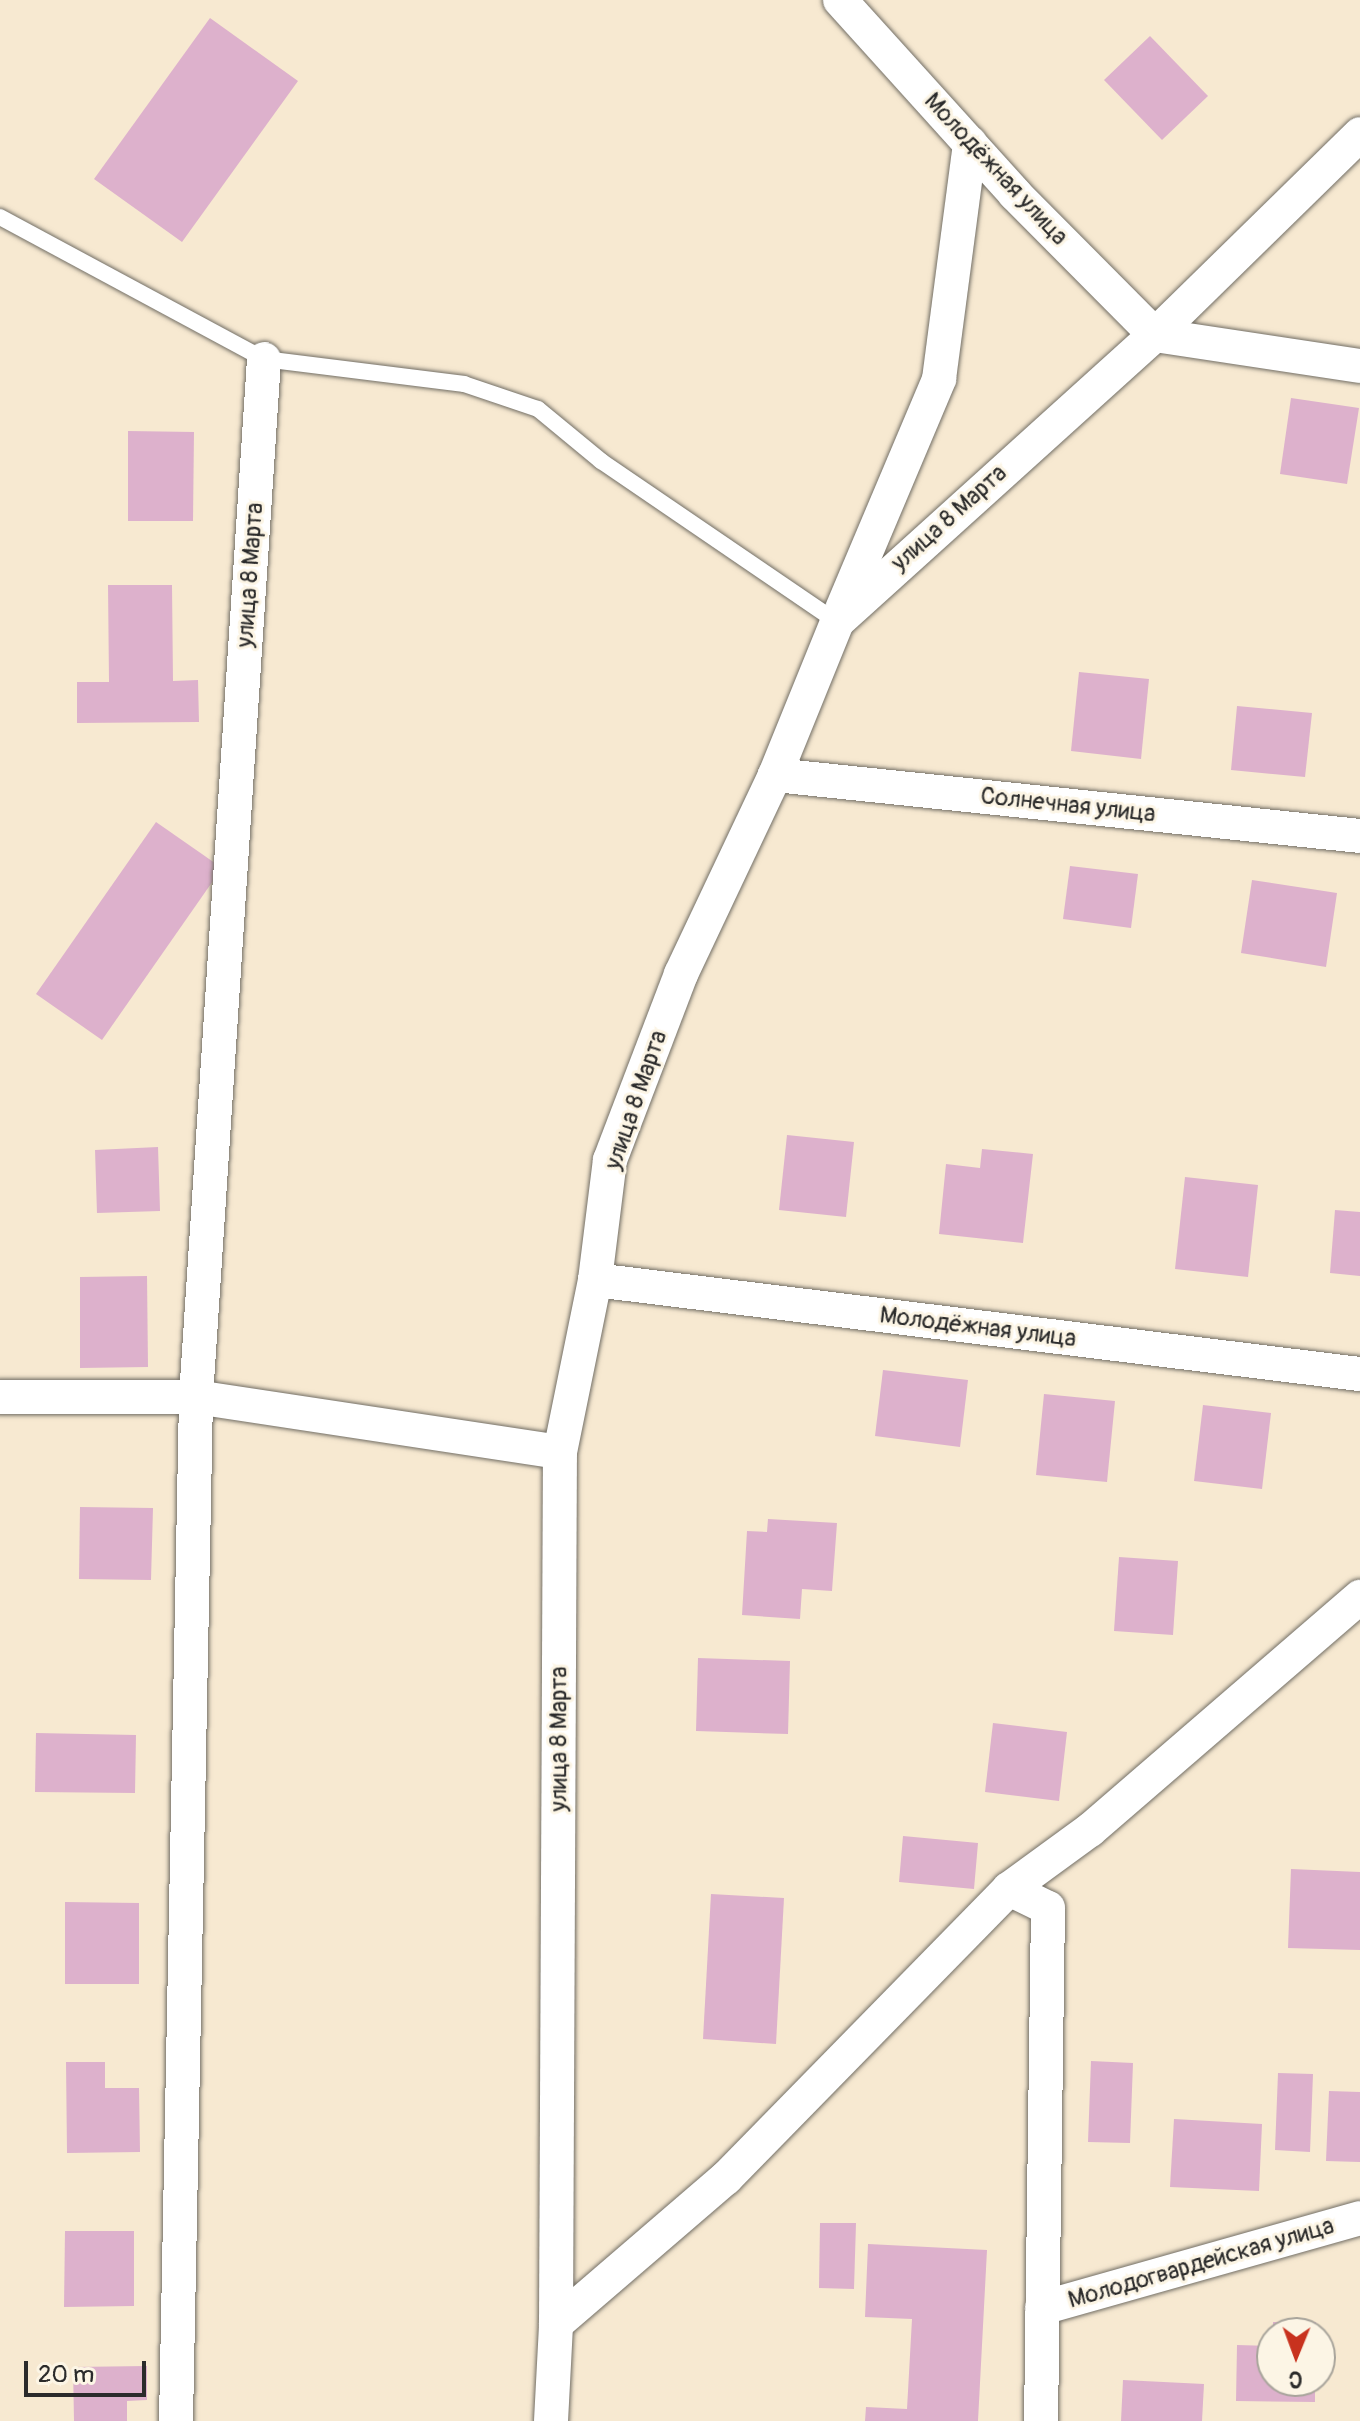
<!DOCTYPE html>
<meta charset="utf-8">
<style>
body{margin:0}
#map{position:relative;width:1360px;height:2421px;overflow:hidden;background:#f7e9d1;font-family:Pangolin,sans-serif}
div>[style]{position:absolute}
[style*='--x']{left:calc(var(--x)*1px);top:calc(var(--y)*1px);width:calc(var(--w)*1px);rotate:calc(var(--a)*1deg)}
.building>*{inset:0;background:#ddb1cc}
.roads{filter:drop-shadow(0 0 2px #726e65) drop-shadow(0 0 2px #726e65)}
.service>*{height:16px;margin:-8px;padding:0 8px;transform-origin:8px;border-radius:8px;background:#fff}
.minor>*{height:34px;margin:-17px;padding:0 17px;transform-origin:17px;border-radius:17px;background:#fff}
span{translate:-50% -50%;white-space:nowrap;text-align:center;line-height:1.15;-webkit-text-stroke:6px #fcf5e5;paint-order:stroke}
.street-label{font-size:24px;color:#2b2b2b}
.north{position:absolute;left:1256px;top:2317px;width:80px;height:80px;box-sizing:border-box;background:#fcf5e5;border:2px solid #a8a49b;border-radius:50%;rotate:181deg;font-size:22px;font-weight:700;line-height:32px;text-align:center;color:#2b2b2b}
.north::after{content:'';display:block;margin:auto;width:28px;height:36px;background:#c8321e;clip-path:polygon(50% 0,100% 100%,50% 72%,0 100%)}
.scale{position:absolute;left:24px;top:2361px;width:122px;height:36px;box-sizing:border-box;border:4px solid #2b2b2b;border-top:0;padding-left:10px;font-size:24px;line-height:28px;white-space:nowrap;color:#2b2b2b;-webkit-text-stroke:6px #fcf5e5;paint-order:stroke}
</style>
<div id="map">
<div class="building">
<div style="clip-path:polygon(210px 18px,298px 81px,182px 242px,94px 179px)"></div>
<div style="clip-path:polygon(1150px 36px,1208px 96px,1162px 140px,1104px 80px)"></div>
<div style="clip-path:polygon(1291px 398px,1359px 408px,1347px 484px,1280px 474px)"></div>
<div style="clip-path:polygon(128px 431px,194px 432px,193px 521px,128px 521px)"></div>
<div style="clip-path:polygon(108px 585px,172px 585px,173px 681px,198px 680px,199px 722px,77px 723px,77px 682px,109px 682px)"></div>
<div style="clip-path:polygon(1079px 672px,1149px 679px,1141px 759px,1071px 751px)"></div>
<div style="clip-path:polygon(1237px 706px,1312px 713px,1305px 777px,1231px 770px)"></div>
<div style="clip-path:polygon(156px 822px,222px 868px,102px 1040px,36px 994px)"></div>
<div style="clip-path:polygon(1070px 866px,1138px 874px,1131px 928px,1063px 919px)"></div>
<div style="clip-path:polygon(1252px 880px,1337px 893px,1326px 967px,1241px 953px)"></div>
<div style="clip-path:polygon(787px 1135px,854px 1142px,846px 1217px,779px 1210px)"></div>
<div style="clip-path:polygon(158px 1147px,160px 1211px,97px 1213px,95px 1150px)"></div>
<div style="clip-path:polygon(982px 1149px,1033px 1154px,1023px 1243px,939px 1234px,946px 1164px,980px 1168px)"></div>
<div style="clip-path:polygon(1185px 1177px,1258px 1185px,1248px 1277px,1175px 1269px)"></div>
<div style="clip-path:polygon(1335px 1210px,1360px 1212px,1360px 1276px,1330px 1273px)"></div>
<div style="clip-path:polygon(147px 1276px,148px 1367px,80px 1368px,80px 1277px)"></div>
<div style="clip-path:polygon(883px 1370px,968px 1380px,960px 1447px,875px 1436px)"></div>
<div style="clip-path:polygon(1044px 1394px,1115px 1401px,1107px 1482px,1036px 1475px)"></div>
<div style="clip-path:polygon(1203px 1405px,1271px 1413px,1262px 1489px,1194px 1481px)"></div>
<div style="clip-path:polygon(80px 1507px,153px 1508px,151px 1580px,79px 1579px)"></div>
<div style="clip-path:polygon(768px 1519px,837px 1523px,832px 1591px,802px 1589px,800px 1619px,742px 1615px,747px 1531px,767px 1532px)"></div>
<div style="clip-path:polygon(1119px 1557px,1178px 1561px,1173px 1635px,1114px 1631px)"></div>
<div style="clip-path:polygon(698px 1658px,790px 1661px,788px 1734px,696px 1731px)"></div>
<div style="clip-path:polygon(993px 1723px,1067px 1732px,1059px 1801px,985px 1792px)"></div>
<div style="clip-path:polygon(36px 1733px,136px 1735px,135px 1793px,35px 1792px)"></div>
<div style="clip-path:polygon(903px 1836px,978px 1843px,974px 1889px,899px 1882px)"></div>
<div style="clip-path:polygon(1291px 1869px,1360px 1872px,1360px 1950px,1288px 1948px)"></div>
<div style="clip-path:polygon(711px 1894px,784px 1898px,776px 2044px,703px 2039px)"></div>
<div style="clip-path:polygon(65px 1902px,139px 1903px,139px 1984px,65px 1984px)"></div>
<div style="clip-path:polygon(1091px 2061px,1133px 2063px,1130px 2143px,1088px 2142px)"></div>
<div style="clip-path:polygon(66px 2062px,105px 2062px,105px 2088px,139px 2088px,140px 2152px,67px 2153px)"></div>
<div style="clip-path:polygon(1278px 2073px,1313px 2074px,1310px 2152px,1275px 2150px)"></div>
<div style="clip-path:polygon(1329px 2091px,1360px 2092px,1360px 2162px,1326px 2161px)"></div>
<div style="clip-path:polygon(1174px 2119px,1262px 2124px,1259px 2191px,1170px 2187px)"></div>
<div style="clip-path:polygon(820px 2223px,856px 2223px,854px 2289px,819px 2288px)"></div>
<div style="clip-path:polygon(65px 2231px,134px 2231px,134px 2306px,64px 2307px)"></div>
<div style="clip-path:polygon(868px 2244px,987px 2250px,978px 2421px,865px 2421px,866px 2407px,907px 2409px,912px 2319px,865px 2317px)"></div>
<div style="clip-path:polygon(1273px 2322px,1316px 2322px,1315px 2333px,1273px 2333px)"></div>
<div style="clip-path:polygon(1237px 2345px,1272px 2346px,1272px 2381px,1315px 2381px,1315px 2402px,1236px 2401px)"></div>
<div style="clip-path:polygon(147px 2366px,147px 2400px,127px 2401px,127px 2421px,74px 2421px,73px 2367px)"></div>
<div style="clip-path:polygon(1123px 2380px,1204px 2384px,1202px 2421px,1121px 2421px)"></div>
</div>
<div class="roads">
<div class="service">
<div style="--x:0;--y:217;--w:300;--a:28.3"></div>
<div style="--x:264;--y:359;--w:202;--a:7.1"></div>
<div style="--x:464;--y:384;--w:78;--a:18.7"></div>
<div style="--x:538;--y:409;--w:82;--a:39.5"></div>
<div style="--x:601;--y:461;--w:286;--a:34.3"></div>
</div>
<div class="minor">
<div style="--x:840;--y:0;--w:261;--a:47.9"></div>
<div style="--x:1015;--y:194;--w:199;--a:45.2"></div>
<div style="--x:1155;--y:335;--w:207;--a:8.6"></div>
<div style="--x:842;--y:609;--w:250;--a:-67.1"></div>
<div style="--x:939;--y:379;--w:238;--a:-82.5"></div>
<div style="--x:775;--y:775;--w:588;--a:5.95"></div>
<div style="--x:595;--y:1280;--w:771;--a:7.01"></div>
<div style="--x:0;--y:1397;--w:196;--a:0"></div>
<div style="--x:196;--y:1397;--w:368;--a:8.6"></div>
<div style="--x:1009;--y:1889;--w:43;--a:26"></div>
<div style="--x:1048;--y:1908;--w:513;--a:90.78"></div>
<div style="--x:1042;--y:2308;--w:330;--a:-15.8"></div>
<div style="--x:556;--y:2324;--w:224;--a:-40.7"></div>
<div style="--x:726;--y:2178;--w:404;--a:-45.6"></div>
<div style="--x:1009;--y:1889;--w:100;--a:-36.1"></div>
<div style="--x:1090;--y:1830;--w:357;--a:-40.8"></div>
<div style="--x:176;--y:2421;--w:1024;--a:-88.88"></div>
<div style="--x:196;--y:1397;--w:1040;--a:-86.25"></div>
<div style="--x:551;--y:2421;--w:97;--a:-87"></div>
<div style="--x:556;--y:2324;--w:872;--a:-89.74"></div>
<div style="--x:560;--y:1452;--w:176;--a:-78.5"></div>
<div style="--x:595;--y:1280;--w:121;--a:-82.9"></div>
<div style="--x:610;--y:1160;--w:199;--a:-69.1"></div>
<div style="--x:681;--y:974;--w:220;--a:-64.7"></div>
<div style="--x:775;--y:775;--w:165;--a:-67.9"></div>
<div style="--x:837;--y:622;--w:428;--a:-42.1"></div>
<div style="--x:1155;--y:335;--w:287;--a:-44.4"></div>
</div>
</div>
<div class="street-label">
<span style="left:996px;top:169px;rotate:47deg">Молодёжная улица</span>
<span style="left:949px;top:518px;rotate:-42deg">улица 8 Марта</span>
<span style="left:250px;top:575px;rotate:-86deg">улица 8 Марта</span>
<span style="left:1068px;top:805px;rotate:6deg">Солнечная улица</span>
<span style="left:636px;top:1100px;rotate:-71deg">улица 8 Марта</span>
<span style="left:978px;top:1327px;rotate:7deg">Молодёжная улица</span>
<span style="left:559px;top:1739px;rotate:-90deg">улица 8 Марта</span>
<span style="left:1201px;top:2263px;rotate:-16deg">Молодогвардейская улица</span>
</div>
<div class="north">С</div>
<div class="scale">20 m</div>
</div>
